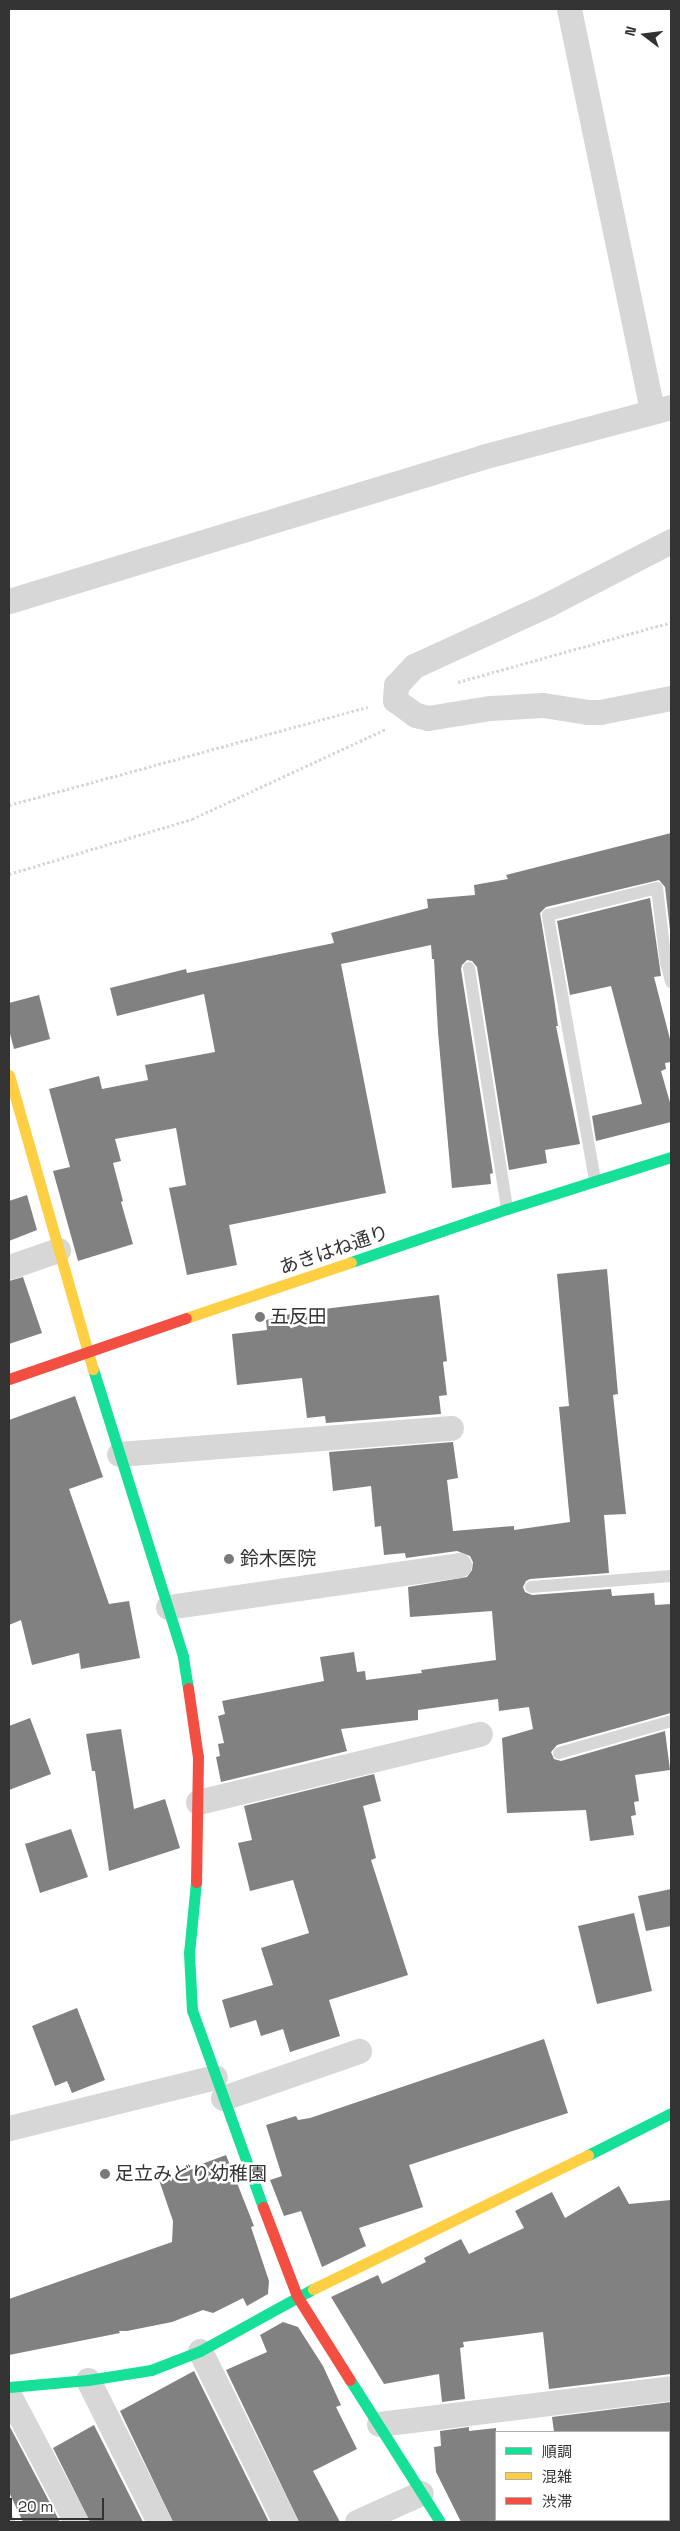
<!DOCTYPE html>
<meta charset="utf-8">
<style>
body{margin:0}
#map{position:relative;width:680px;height:2531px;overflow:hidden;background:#fff;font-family:"Space Grotesk","Noto Sans JP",sans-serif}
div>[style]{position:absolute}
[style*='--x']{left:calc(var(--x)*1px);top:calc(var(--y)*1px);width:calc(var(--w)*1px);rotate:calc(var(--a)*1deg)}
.building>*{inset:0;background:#818181}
.path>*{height:3px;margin-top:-1.5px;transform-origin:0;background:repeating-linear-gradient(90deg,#d6d6d6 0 2.5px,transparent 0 5px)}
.lane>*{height:12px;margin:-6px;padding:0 6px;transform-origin:6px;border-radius:6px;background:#d7d7d7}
.street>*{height:25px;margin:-12.5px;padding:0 12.5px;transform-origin:12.5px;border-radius:12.5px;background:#d7d7d7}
.fast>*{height:11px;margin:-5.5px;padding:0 5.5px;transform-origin:5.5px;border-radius:5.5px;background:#16e098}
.slow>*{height:11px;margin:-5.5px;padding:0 5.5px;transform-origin:5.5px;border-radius:5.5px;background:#ffcf43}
.jam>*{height:11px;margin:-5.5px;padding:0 5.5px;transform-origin:5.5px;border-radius:5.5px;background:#f24e42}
.dots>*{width:14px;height:14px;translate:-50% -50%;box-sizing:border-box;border:2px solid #fff;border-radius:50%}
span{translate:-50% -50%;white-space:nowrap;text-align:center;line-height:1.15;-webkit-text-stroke:5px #fff;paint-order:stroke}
.street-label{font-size:19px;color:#333}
.poi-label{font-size:19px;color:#333}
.left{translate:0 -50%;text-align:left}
.frame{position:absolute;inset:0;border:10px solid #333;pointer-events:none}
.legend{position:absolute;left:495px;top:2431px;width:175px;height:90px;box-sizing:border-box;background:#fff;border:1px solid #adadad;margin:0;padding:6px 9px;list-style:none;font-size:15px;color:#333}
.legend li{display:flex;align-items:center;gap:10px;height:25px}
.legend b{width:25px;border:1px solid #adadad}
.north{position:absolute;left:620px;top:10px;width:50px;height:50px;-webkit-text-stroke:4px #fff;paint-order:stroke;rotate:285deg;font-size:14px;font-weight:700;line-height:20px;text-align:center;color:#333}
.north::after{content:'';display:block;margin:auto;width:18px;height:22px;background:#333;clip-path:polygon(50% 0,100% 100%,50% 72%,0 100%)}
.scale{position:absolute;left:10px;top:2498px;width:94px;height:22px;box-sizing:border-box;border:2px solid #333;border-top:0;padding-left:6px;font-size:15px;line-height:18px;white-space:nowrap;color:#333;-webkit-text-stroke:4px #fff;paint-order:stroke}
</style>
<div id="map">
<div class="building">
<div style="clip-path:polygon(671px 833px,671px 939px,665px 887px,659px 880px,546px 907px,540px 913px,554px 998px,558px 1026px,556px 1026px,580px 1144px,545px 1150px,547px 1163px,509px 1170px,477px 967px,472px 961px,467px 960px,462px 965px,461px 969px,493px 1173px,490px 1174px,491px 1184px,452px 1188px,438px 1032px,434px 959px,432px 959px,431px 945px,341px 964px,386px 1193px,229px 1225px,237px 1265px,187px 1275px,169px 1188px,186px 1185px,176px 1128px,115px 1139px,121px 1161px,113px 1163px,123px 1201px,121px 1202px,133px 1244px,78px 1261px,53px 1171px,70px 1167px,49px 1089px,99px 1076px,102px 1089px,148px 1080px,145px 1065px,215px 1052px,204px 994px,117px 1016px,110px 988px,186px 969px,187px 973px,334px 943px,331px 933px,428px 908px,427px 899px,475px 895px,474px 885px,508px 879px,506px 875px)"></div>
<div style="clip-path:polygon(650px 898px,661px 976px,654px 977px,671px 1043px,671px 1062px,665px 1063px,666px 1069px,661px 1071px,671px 1106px,671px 1122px,596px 1141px,592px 1116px,642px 1104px,611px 986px,570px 995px,557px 921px)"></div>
<div style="clip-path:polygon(39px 995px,50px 1039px,14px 1049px,9px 1030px,9px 1003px)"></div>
<div style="clip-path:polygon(27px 1195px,37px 1230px,9px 1241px,9px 1201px)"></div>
<div style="clip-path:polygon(607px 1269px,618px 1394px,613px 1395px,626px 1514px,604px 1515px,609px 1573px,530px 1579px,526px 1581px,523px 1587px,525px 1592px,532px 1595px,611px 1589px,612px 1596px,654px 1593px,655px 1605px,671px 1604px,671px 1713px,557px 1745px,551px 1752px,554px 1759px,561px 1761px,665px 1731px,670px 1770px,635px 1775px,639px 1801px,634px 1802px,636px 1815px,631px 1816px,634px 1835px,590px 1841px,586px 1810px,507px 1813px,502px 1738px,533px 1729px,529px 1707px,499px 1711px,498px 1699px,418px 1710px,418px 1720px,341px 1729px,347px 1751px,221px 1782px,216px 1757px,220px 1756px,218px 1744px,224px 1743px,218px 1716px,225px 1714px,222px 1701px,324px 1681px,320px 1657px,354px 1652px,357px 1672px,365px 1671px,366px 1680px,422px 1673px,421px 1670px,496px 1660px,492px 1611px,410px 1617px,408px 1587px,467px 1577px,472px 1570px,473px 1562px,470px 1556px,457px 1551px,406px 1558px,405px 1553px,384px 1555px,381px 1526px,375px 1527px,371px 1486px,333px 1491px,329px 1452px,453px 1442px,458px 1478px,447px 1480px,453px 1531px,514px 1526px,514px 1530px,570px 1522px,559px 1407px,569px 1406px,557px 1274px)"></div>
<div style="clip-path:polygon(23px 1277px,42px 1333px,9px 1344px,9px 1281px)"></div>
<div style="clip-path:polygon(439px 1295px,447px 1361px,443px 1362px,447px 1395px,439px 1396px,441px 1414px,326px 1423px,325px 1416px,307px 1418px,302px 1378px,237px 1385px,232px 1334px,267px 1330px,266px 1320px,299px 1312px)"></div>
<div style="clip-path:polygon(75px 1396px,103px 1477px,69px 1489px,109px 1604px,129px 1601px,140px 1658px,81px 1669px,79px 1653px,32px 1665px,21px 1620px,9px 1625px,9px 1420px)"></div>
<div style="clip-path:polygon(30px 1718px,51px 1774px,9px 1790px,9px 1726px)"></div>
<div style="clip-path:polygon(121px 1729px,134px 1809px,165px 1799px,180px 1848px,109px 1871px,95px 1771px,92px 1771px,86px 1734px)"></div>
<div style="clip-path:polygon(374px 1774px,381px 1801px,363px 1806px,376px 1858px,371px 1860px,408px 1975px,329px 2000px,340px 2036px,290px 2052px,283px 2029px,261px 2036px,256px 2020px,230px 2028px,222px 2000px,273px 1985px,261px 1948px,309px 1933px,293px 1880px,250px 1891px,238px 1843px,252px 1840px,244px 1806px)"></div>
<div style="clip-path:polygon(71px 1829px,88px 1877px,40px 1893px,25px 1844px)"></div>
<div style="clip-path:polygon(671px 1889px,671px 1926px,646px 1931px,638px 1896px)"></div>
<div style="clip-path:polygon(634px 1913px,652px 1991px,597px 2004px,578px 1926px)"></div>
<div style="clip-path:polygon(77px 2008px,105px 2080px,72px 2093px,67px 2081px,55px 2086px,32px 2026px)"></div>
<div style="clip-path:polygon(544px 2039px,568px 2113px,409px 2165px,423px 2207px,359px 2228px,366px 2246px,322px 2267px,301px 2211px,284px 2216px,270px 2180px,282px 2176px,266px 2125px,296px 2116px,298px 2120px,310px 2118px)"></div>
<div style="clip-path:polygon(226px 2155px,254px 2226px,251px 2227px,269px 2281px,268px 2294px,247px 2306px,243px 2298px,213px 2313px,203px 2310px,172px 2322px,127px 2331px,119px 2331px,120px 2333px,9px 2355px,9px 2299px,172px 2242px,173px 2221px,159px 2180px)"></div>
<div style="clip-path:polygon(619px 2186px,629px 2204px,671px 2200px,671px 2374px,549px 2389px,543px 2332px,463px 2342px,464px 2347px,460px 2348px,465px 2399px,442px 2402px,439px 2374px,384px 2384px,331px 2297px,378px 2275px,382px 2284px,426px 2262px,424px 2258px,461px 2239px,469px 2254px,524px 2228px,515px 2211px,552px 2192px,565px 2218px)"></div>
<div style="clip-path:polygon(283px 2322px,298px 2327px,323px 2366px,341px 2405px,336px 2407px,357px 2449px,313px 2471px,340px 2522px,299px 2522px,226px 2370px,267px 2352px,260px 2335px)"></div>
<div style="clip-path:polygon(194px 2371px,269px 2522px,173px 2522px,120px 2411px)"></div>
<div style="clip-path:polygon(671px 2402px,671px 2432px,554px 2432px,552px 2417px)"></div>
<div style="clip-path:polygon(9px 2425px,60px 2522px,23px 2522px,9px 2492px)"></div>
<div style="clip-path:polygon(94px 2425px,143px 2522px,90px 2522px,53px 2448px)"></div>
<div style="clip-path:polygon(469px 2427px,469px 2431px,496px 2428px,496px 2522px,461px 2522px,436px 2472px,434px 2447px,441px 2446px,440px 2431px)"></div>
</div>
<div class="path">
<div style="--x:458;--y:682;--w:221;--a:-15.7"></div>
<div style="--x:9;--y:805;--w:372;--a:-15.3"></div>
<div style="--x:9;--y:874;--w:191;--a:-16.7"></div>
<div style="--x:192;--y:819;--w:214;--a:-24.9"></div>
</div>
<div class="lane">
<div style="--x:469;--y:968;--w:244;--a:81"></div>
<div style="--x:595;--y:1180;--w:269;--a:-100.1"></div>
<div style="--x:548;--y:915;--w:112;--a:-13.9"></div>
<div style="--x:657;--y:888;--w:76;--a:83.2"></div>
<div style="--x:666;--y:963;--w:20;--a:75"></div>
<div style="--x:531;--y:1587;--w:140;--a:-4.5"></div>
<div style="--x:559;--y:1753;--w:116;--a:-15.9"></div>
<div style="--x:9;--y:2521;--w:1;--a:90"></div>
</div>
<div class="street">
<div style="--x:569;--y:9;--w:410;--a:78.3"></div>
<div style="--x:671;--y:541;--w:140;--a:152.7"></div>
<div style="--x:547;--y:605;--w:146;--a:155.4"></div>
<div style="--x:414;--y:666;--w:26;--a:133"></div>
<div style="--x:396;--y:685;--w:15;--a:94"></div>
<div style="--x:395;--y:700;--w:26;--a:36"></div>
<div style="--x:416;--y:715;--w:12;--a:14"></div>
<div style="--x:428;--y:718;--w:63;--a:-9.2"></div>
<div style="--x:490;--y:708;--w:53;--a:-3.2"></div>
<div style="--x:543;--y:705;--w:46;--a:8.8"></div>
<div style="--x:588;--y:712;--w:12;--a:0"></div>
<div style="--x:600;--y:712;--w:72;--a:-11.2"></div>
<div style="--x:9;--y:601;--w:494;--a:-16.9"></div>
<div style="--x:482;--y:457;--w:196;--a:-14.8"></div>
<div style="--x:9;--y:1267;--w:52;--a:-19.1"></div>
<div style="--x:119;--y:1454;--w:333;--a:-4.5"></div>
<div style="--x:168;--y:1607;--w:294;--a:-8.2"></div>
<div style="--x:198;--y:1802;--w:290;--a:-13.6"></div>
<div style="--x:223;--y:2098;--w:144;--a:-19.1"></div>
<div style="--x:9;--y:2128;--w:212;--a:-13.9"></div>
<div style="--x:200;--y:2351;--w:191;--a:63.6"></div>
<div style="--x:88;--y:2380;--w:159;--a:63.4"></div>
<div style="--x:9;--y:2395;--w:144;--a:62.2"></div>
<div style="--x:379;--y:2424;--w:294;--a:-7"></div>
<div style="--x:607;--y:2520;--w:2;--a:63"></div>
<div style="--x:357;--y:2522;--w:70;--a:-24.4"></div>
</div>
<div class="fast">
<div style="--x:351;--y:1262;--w:165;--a:-18.8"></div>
<div style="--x:507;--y:1209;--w:172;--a:-17.6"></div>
<div style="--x:93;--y:1369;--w:302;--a:72.6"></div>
<div style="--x:183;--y:1657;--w:31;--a:81"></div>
<div style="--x:196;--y:1882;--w:71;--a:95.6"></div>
<div style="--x:189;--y:1953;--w:57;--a:87"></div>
<div style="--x:192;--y:2010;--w:209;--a:70.2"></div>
<div style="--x:588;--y:2155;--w:93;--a:-26.8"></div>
<div style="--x:350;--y:2380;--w:168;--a:57.6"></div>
<div style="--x:9;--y:2387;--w:79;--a:-5.1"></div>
<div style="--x:88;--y:2380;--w:64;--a:-9"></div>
<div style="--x:151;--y:2370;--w:53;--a:-21.2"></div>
<div style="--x:200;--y:2351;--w:129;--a:-28.8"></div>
</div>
<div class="slow">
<div style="--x:9;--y:1075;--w:306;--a:74.1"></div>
<div style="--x:186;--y:1318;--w:174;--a:-18.7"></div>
<div style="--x:313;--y:2289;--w:306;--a:-26"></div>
</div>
<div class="jam">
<div style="--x:9;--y:1379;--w:187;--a:-19"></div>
<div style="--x:188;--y:1688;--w:70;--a:81.8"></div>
<div style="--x:198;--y:1757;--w:125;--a:90.9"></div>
<div style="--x:263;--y:2207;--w:95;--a:69.1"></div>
<div style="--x:297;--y:2296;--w:99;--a:57.8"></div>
</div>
<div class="dots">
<div style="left:260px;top:1317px;background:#7a7a7a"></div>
<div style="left:229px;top:1559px;background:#7a7a7a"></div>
<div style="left:105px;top:2174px;background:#7a7a7a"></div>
</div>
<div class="street-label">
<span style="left:334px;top:1250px;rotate:-19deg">あきはね通り</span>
</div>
<div class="poi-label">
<span class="left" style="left:270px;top:1317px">五反田</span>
<span class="left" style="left:240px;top:1559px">鈴木医院</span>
<span class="left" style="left:115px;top:2174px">足立みどり幼稚園</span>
</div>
<div class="frame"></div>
<ul class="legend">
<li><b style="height:6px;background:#16e098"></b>順調</li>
<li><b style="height:6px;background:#ffcf43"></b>混雑</li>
<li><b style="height:6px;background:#f24e42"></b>渋滞</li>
</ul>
<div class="north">N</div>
<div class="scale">20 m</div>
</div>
